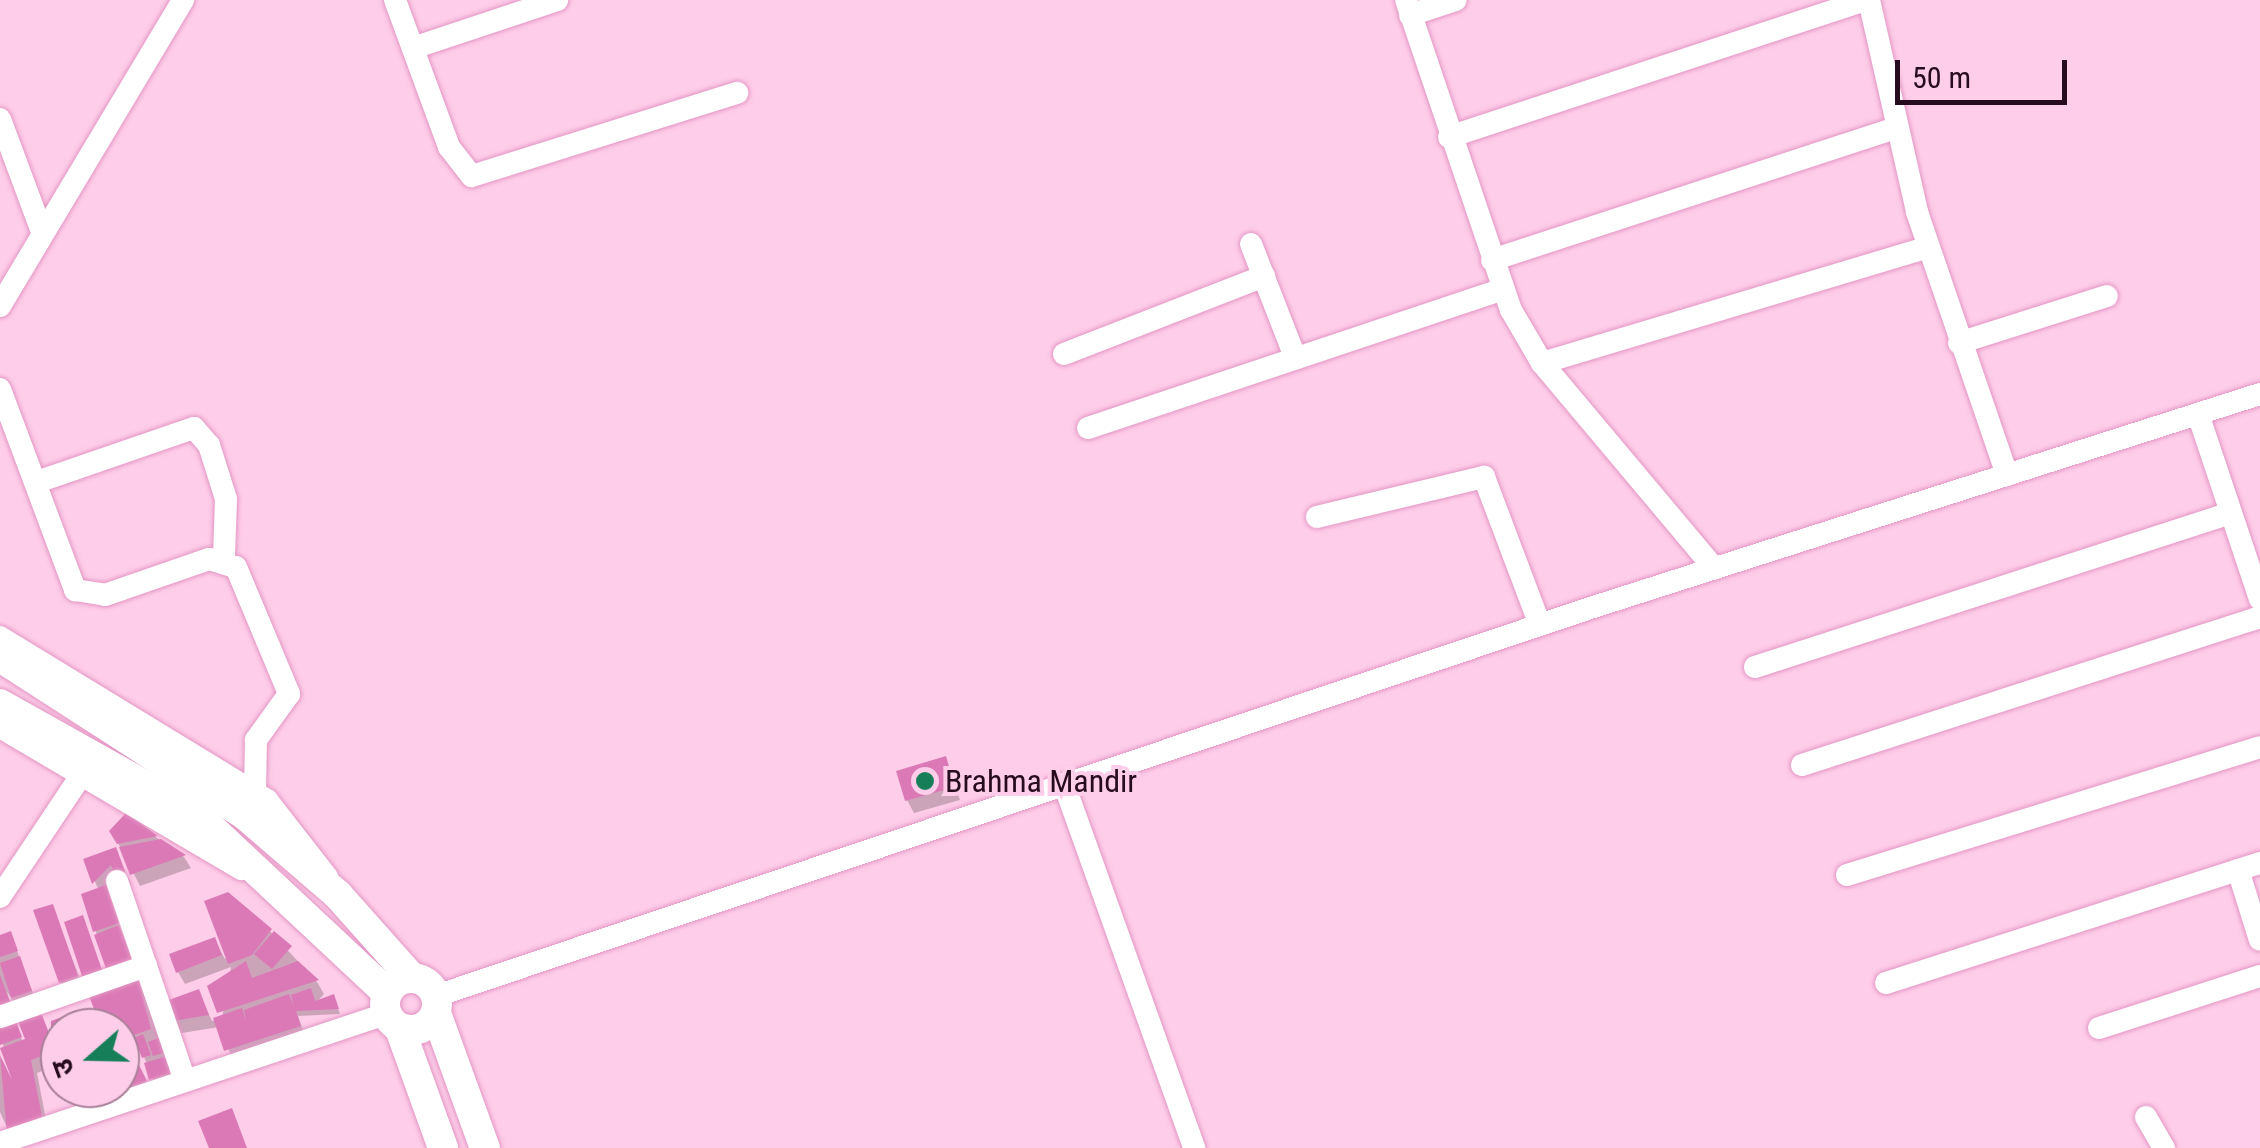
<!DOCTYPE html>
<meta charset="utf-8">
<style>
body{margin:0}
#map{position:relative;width:2260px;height:1148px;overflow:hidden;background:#fecde9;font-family:"Roboto Condensed","Noto Sans Devanagari",sans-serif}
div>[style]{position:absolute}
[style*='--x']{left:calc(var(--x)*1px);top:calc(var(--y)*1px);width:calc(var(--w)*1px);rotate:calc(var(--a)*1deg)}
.shadow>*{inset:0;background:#0003}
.building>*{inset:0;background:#db79b6}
.roads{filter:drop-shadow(0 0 2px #e396c4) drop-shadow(0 0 2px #e396c4)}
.minor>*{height:22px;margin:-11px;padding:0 11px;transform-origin:11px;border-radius:11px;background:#fff}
.major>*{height:30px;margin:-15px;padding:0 15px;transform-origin:15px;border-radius:15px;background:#fff}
.major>.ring{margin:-15px;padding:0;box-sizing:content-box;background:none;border:30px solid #fff;border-radius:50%}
.dots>*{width:28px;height:28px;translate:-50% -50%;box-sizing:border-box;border:5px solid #fecde9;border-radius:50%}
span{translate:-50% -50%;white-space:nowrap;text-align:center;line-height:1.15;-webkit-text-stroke:8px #fecde9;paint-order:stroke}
.poi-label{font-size:32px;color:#270b1e}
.left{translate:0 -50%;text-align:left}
.north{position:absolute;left:40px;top:1008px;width:100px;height:100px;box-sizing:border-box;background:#fecde9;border:2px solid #a87f98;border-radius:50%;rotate:250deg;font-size:28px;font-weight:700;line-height:40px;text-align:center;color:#270b1e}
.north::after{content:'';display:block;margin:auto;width:35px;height:45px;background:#167f5a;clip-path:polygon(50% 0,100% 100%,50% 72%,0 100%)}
.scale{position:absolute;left:1895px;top:60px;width:172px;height:45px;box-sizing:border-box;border:5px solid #270b1e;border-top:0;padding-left:12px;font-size:30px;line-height:35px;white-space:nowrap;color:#270b1e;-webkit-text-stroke:8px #fecde9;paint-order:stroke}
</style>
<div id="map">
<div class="shadow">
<div style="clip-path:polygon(945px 759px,960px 800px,914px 813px,907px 800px)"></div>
<div style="clip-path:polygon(126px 816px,184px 857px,191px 868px,140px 886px,112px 831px)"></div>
<div style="clip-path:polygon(115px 850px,131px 884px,118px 877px,106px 890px,174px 1078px,155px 1084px,140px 1047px,129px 1051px,152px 1094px,83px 1116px,71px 1088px,120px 1088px,120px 1028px,104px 1028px,91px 994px,82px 918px,109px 988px,117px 985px,95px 930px,99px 891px,86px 860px)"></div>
<div style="clip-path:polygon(52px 907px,84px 989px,68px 995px,61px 982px)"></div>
<div style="clip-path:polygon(270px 931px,317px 982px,324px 994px,315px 1004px,336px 1003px,340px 1014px,298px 1016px,306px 1039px,234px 1062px,219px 1027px,182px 1033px,175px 1020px,198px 992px,212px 1021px,222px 1018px,231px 967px,185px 984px,178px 972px,214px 940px,225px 959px)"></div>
<div style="clip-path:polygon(0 938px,13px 940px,37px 1004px,20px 1010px,7px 992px,23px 1043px,39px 1013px,53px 1043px,53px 1023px,75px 1028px,60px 1028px,60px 1064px,37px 1073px,48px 1130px,9px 1132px,0 1112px,0 1058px,25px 1109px,0 1036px)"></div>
</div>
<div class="building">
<div style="clip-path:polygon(946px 756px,955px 787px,905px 801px,896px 771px)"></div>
<div style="clip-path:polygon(126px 813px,158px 836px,117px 844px,109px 831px)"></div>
<div style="clip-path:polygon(161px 839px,186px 855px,130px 875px,119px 847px)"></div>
<div style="clip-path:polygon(116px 847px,125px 871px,115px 875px,111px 865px,92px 884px,83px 859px)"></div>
<div style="clip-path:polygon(106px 885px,119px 923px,93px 932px,81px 894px)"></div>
<div style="clip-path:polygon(228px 892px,272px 929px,252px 955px,228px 964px,204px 901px)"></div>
<div style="clip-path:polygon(53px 904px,78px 976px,59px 983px,33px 910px)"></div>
<div style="clip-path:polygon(83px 915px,103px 973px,83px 979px,64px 922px)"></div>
<div style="clip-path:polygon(119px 925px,134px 964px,108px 974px,94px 935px)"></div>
<div style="clip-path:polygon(11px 931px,18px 951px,0 957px,0 935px)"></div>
<div style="clip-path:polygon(274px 931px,292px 946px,272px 969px,254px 954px)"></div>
<div style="clip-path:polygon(215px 937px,222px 955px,176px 973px,169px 954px)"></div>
<div style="clip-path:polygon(20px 956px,32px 991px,11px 998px,0 963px)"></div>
<div style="clip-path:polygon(246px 961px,252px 978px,298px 961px,319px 980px,217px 1013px,207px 986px)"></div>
<div style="clip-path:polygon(0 975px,11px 1005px,0 1009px)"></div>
<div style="clip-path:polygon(138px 979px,151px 1029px,120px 1040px,120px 1028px,100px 1023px,118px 1013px,98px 1020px,88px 993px)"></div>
<div style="clip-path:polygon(311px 988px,315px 1001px,334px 994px,339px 1009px,296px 1011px,301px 1026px,224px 1051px,213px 1018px,242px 1008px,246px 1021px,244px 1010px,289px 994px,294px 1007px,291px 995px)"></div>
<div style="clip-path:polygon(199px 989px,209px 1015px,173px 1021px,166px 1001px)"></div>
<div style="clip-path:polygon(40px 1010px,51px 1038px,51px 1021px,70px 1014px,75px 1028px,60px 1028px,60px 1059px,56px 1051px,31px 1060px,42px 1117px,7px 1133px,0 1055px,12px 1080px,0 1048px,25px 1039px,17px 1019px)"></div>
<div style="clip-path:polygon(15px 1019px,22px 1037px,0 1045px,0 1025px)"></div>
<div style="clip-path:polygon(143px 1034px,151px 1055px,142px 1058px,134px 1038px)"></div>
<div style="clip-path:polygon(161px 1037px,166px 1052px,153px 1056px,148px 1042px)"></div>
<div style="clip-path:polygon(129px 1045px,147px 1081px,74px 1105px,68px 1088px,120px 1088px,120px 1048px)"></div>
<div style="clip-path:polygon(168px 1056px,173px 1072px,149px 1080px,144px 1063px)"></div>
<div style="clip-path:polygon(232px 1108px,247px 1148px,209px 1148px,198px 1121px)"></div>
</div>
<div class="roads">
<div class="minor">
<div style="--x:395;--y:0;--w:157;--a:69.8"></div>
<div style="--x:449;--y:147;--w:37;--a:52"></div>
<div style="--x:472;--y:176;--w:278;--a:-17.4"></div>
<div style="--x:1406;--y:0;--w:327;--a:71.3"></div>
<div style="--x:1511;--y:310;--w:61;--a:59.7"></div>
<div style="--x:1542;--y:363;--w:268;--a:50"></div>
<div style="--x:1869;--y:0;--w:217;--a:77.2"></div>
<div style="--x:1917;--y:212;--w:278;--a:71.1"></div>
<div style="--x:1410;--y:15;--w:48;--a:-18.1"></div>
<div style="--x:413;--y:48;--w:152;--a:-18.4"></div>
<div style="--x:0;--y:119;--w:121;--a:69.6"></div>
<div style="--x:1449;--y:137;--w:439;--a:-18.2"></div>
<div style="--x:1251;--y:244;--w:121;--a:68.7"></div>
<div style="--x:1492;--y:260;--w:426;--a:-18.1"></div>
<div style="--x:0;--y:306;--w:357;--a:-59.1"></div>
<div style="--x:1959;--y:343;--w:155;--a:-17.6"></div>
<div style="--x:1064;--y:354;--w:215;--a:-21.3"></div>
<div style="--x:1542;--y:363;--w:403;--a:-16.7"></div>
<div style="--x:0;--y:389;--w:215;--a:69.5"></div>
<div style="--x:75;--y:590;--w:30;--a:9"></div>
<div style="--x:105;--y:595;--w:110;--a:-19.1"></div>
<div style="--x:209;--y:559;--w:28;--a:17"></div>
<div style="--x:236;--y:567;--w:138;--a:67.3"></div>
<div style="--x:289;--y:694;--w:57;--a:125.7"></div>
<div style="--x:256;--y:740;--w:51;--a:91.1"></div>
<div style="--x:2198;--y:414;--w:195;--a:71.5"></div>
<div style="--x:1088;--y:428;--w:438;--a:-18.5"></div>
<div style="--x:37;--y:482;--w:166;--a:-19"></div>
<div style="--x:194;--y:428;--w:23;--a:49"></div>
<div style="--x:209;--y:445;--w:57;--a:72.5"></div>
<div style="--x:226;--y:499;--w:58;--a:92"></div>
<div style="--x:1317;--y:517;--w:172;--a:-13.5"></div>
<div style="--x:1484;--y:477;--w:158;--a:69.3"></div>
<div style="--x:0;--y:637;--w:313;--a:31.4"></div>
<div style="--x:267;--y:800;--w:98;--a:52.1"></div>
<div style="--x:1755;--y:667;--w:500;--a:-17.93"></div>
<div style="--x:0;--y:727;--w:280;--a:30.5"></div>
<div style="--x:1802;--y:765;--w:481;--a:-17.9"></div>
<div style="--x:1064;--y:784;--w:387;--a:70.3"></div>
<div style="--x:2238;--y:870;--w:73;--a:72.6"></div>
<div style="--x:1847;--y:875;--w:432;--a:-17.2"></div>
<div style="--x:117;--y:881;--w:211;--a:71.2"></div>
<div style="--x:0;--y:897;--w:148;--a:-56.3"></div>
<div style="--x:1886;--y:983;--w:393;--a:-17.8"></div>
<div style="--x:436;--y:996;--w:1211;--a:-18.58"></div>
<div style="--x:1584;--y:610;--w:710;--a:-17.72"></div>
<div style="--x:0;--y:1017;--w:155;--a:-19.3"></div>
<div style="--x:2099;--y:1028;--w:169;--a:-17.9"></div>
<div style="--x:2146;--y:1117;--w:36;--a:60"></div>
<div style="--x:0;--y:1143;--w:407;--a:-18.5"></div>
</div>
<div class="major">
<div style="--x:0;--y:657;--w:292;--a:32.8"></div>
<div style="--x:245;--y:815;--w:123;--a:40.7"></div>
<div style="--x:338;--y:895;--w:111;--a:48.3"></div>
<div style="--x:0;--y:704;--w:225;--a:29.3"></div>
<div style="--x:196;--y:814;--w:262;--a:43.1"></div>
<div class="ring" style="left:385px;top:978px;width:22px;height:22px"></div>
<div style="--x:436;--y:1013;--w:144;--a:70.1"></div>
<div style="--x:400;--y:1029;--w:127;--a:70.1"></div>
</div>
</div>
<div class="dots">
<div style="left:925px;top:781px;background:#167f5a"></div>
</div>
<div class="poi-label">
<span class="left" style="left:945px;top:781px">Brahma Mandir</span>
</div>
<div class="north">उ</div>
<div class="scale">50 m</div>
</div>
